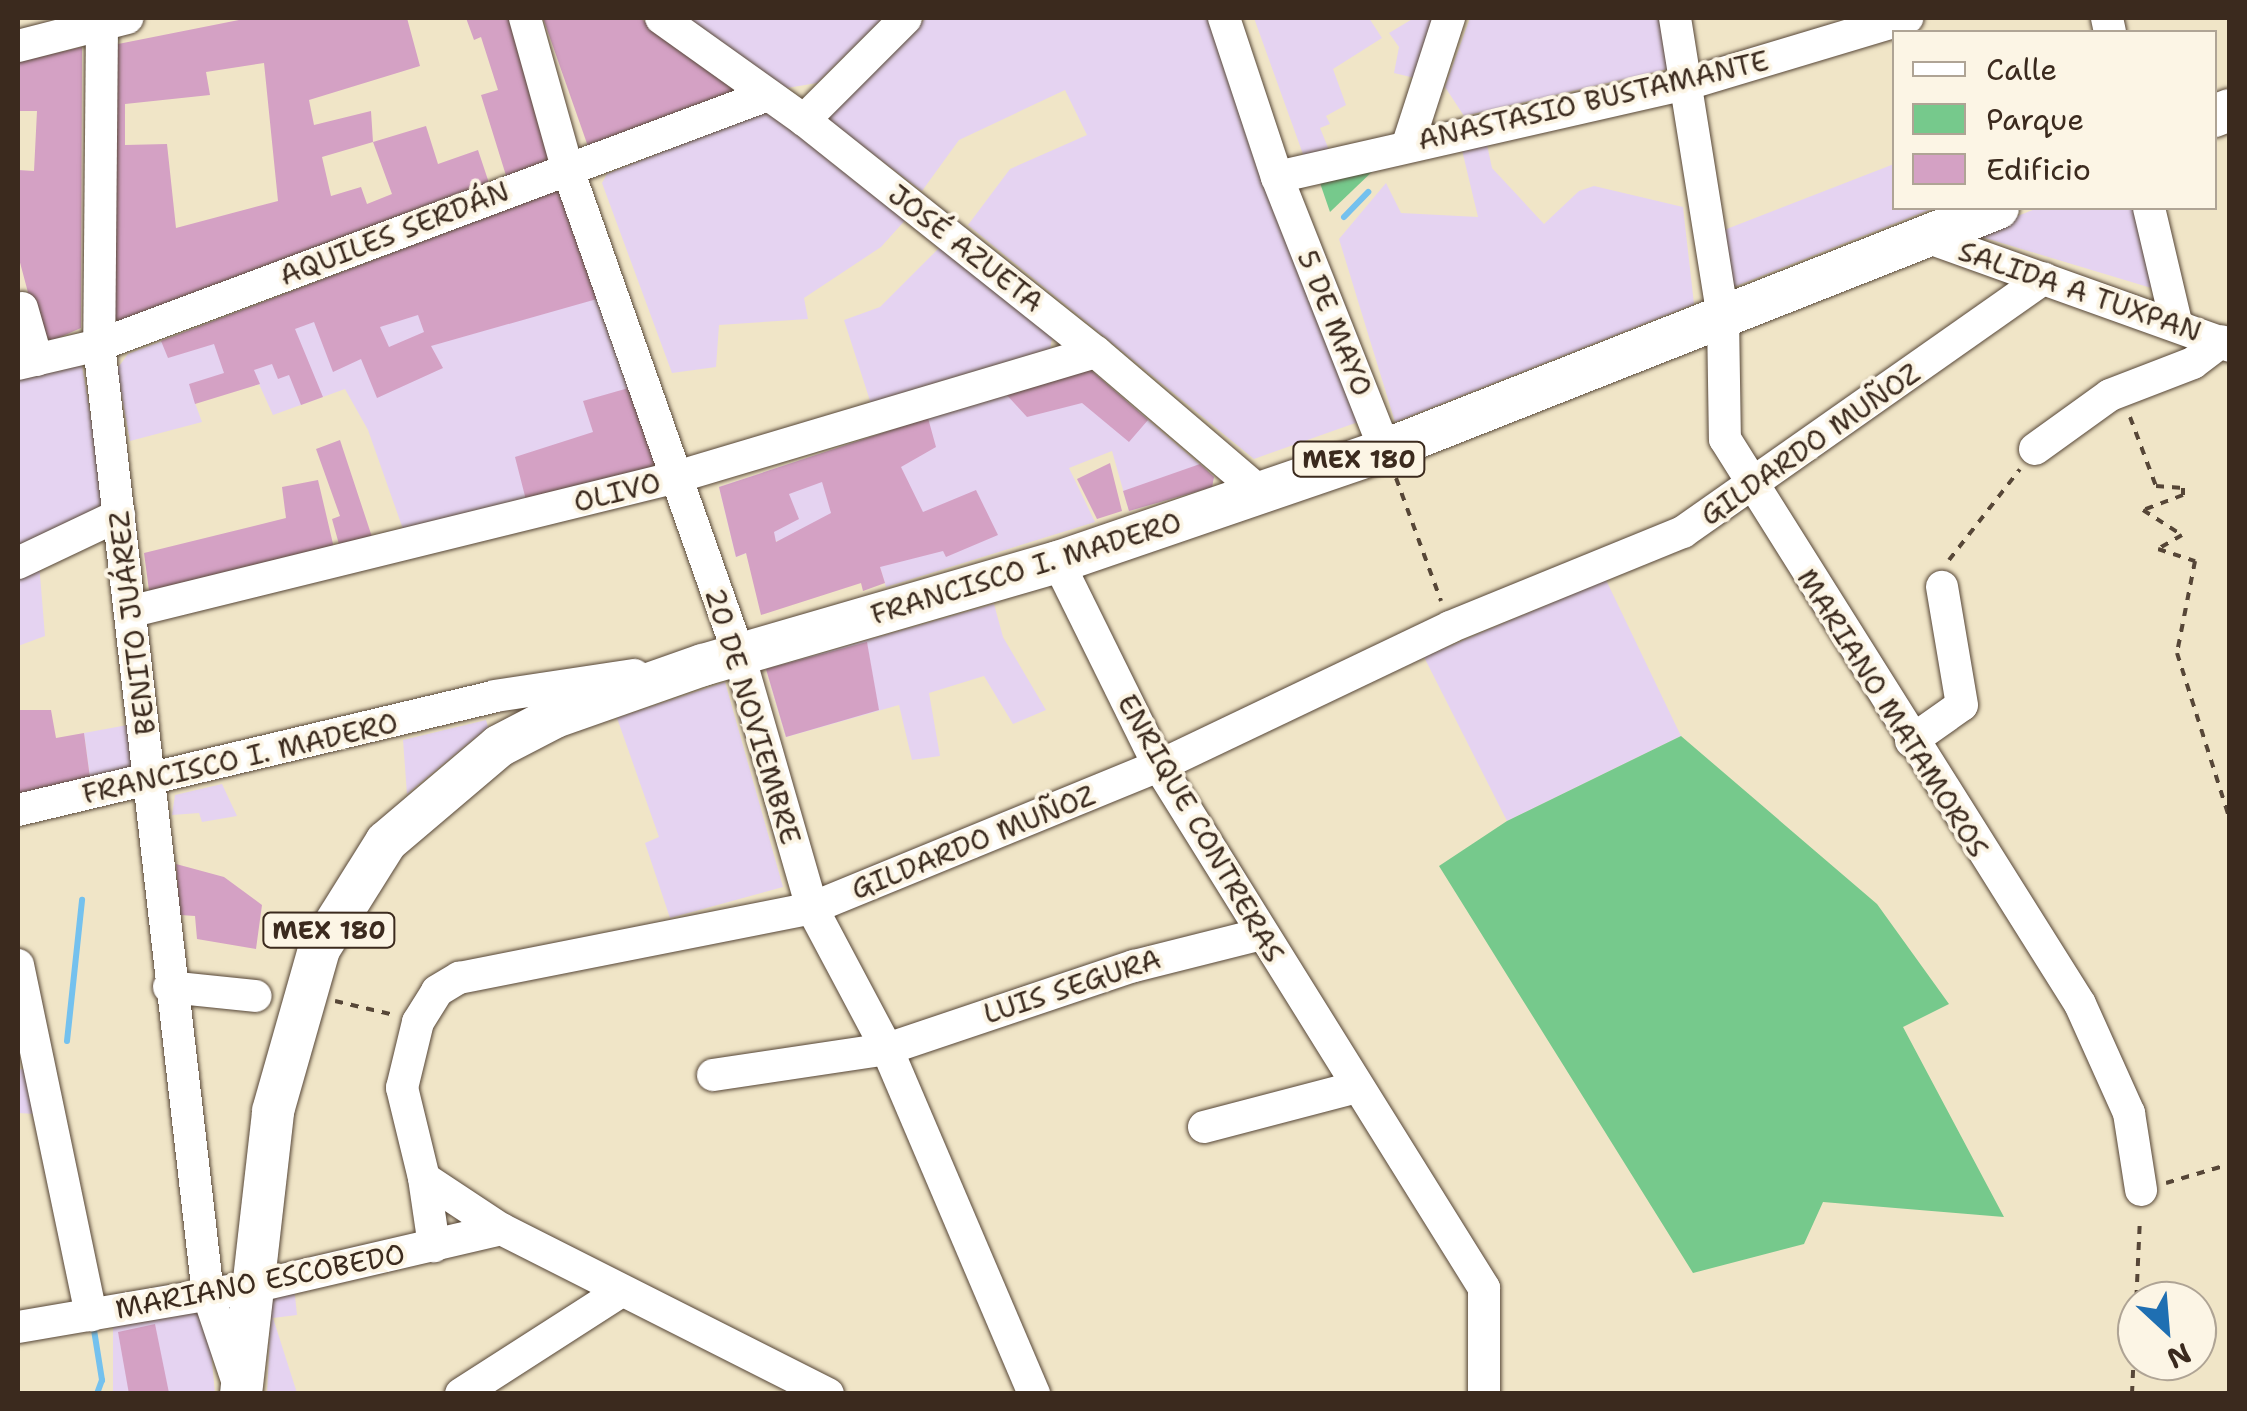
<!DOCTYPE html>
<meta charset="utf-8">
<style>
body{margin:0}
#map{position:relative;width:2247px;height:1411px;overflow:hidden;background:#f0e5c7;font-family:"Shantell Sans",sans-serif}
div>[style]{position:absolute}
[style*='--x']{left:calc(var(--x)*1px);top:calc(var(--y)*1px);width:calc(var(--w)*1px);rotate:calc(var(--a)*1deg)}
.built>*{inset:0;background:#e5d3f1}
.green>*{inset:0;background:#76c98c}
.stream>*{height:6px;margin:-3px;padding:0 3px;transform-origin:3px;border-radius:3px;background:#74c1ee}
.building>*{inset:0;background:#d4a1c4}
.path>*{height:4px;margin-top:-2px;transform-origin:0;background:repeating-linear-gradient(90deg,#564637 0 8px,transparent 0 16px)}
.roads{filter:drop-shadow(0 0 2px #564637) drop-shadow(0 0 2px #564637)}
.minor>*{height:32px;margin:-16px;padding:0 16px;transform-origin:16px;border-radius:16px;background:#fff}
.major>*{height:42px;margin:-21px;padding:0 21px;transform-origin:21px;border-radius:21px;background:#fff}
span{translate:-50% -50%;white-space:nowrap;text-align:center;line-height:1.15;-webkit-text-stroke:8px #fcf5e5;paint-order:stroke}
.shield-label span{padding:2px 8px;background:#fcf5e5;border:2px solid;border-radius:8px;-webkit-text-stroke-width:0}
.shield-label{font-size:25px;color:#3b2a1e;font-weight:700}
.street-label{font-size:28px;color:#3b2a1e}
.frame{position:absolute;inset:0;border:20px solid #3b2a1e;pointer-events:none}
.legend{position:absolute;left:1892px;top:30px;width:325px;height:180px;box-sizing:border-box;background:#fcf5e5;border:2px solid #afa495;margin:0;padding:12px 18px;list-style:none;font-size:30px;color:#3b2a1e}
.legend li{display:flex;align-items:center;gap:20px;height:50px}
.legend b{width:50px;border:2px solid #afa495}
.north{position:absolute;left:2117px;top:1281px;width:100px;height:100px;box-sizing:border-box;background:#fcf5e5;border:2px solid #afa495;border-radius:50%;rotate:154deg;font-size:28px;font-weight:700;line-height:40px;text-align:center;color:#3b2a1e}
.north::after{content:'';display:block;margin:auto;width:35px;height:45px;background:#1f6fb2;clip-path:polygon(50% 0,100% 100%,50% 72%,0 100%)}
</style>
<div id="map">
<div class="built">
<div style="clip-path:polygon(688px 18px,883px 18px,817px 83px,781px 89px)"></div>
<div style="clip-path:polygon(926px 18px,1209px 18px,1361px 421px,1254px 459px,968px 225px,1010px 169px,1087px 135px,1065px 90px,959px 140px,922px 191px,825px 118px)"></div>
<div style="clip-path:polygon(1254px 18px,1369px 18px,1382px 38px,1333px 69px,1346px 105px,1326px 116px,1330px 124px,1320px 128px,1329px 150px,1304px 157px)"></div>
<div style="clip-path:polygon(1414px 18px,1448px 18px,1427px 81px,1394px 73px,1399px 47px,1389px 33px)"></div>
<div style="clip-path:polygon(1470px 18px,1666px 18px,1672px 68px,1464px 116px,1445px 87px)"></div>
<div style="clip-path:polygon(768px 110px,908px 217px,881px 247px,804px 298px,808px 319px,719px 325px,716px 367px,672px 373px,602px 183px,607px 174px)"></div>
<div style="clip-path:polygon(1486px 140px,1492px 168px,1544px 224px,1579px 191px,1594px 186px,1683px 207px,1694px 304px,1395px 422px,1339px 239px,1386px 183px,1401px 213px,1478px 217px,1461px 146px)"></div>
<div style="clip-path:polygon(1894px 164px,1894px 208px,1934px 208px,1726px 290px,1719px 232px)"></div>
<div style="clip-path:polygon(563px 188px,658px 472px,404px 532px,368px 430px,345px 389px,273px 415px,259px 384px,195px 403px,202px 422px,130px 441px,117px 369px,128px 354px)"></div>
<div style="clip-path:polygon(2038px 208px,2137px 208px,2158px 290px,1972px 234px)"></div>
<div style="clip-path:polygon(941px 246px,1053px 333px,1050px 350px,872px 407px,844px 320px,880px 307px)"></div>
<div style="clip-path:polygon(72px 361px,82px 366px,106px 504px,18px 554px,18px 373px)"></div>
<div style="clip-path:polygon(1086px 366px,1214px 477px,1212px 487px,1129px 511px,1112px 451px,1069px 468px,1095px 522px,886px 587px,858px 496px,804px 531px,736px 557px,719px 487px)"></div>
<div style="clip-path:polygon(39px 563px,45px 636px,18px 646px,18px 570px)"></div>
<div style="clip-path:polygon(1606px 580px,1681px 736px,1507px 821px,1424px 657px)"></div>
<div style="clip-path:polygon(994px 604px,1003px 637px,1046px 710px,1013px 724px,984px 676px,929px 693px,940px 756px,912px 760px,899px 705px,786px 737px,766px 669px)"></div>
<div style="clip-path:polygon(725px 682px,783px 887px,670px 918px,645px 843px,659px 837px,617px 718px)"></div>
<div style="clip-path:polygon(486px 720px,488px 727px,407px 794px,403px 740px)"></div>
<div style="clip-path:polygon(133px 724px,138px 767px,90px 778px,84px 733px)"></div>
<div style="clip-path:polygon(222px 784px,237px 816px,202px 822px,199px 813px,172px 815px,175px 795px)"></div>
<div style="clip-path:polygon(18px 1069px,29px 1070px,36px 1114px,18px 1113px)"></div>
<div style="clip-path:polygon(294px 1286px,297px 1315px,273px 1318px,297px 1393px,267px 1394px,272px 1293px)"></div>
<div style="clip-path:polygon(195px 1309px,208px 1319px,215px 1393px,113px 1393px,113px 1324px)"></div>
</div>
<div class="green">
<div style="clip-path:polygon(1377px 167px,1330px 212px,1320px 183px)"></div>
<div style="clip-path:polygon(1681px 736px,1877px 904px,1949px 1004px,1903px 1027px,2004px 1217px,1823px 1202px,1804px 1244px,1693px 1273px,1439px 866px,1507px 821px)"></div>
</div>
<div class="stream">
<div style="--x:1344;--y:217;--w:35;--a:-46"></div>
<div style="--x:67;--y:1041;--w:142;--a:-83.9"></div>
<div style="--x:94;--y:1330;--w:51;--a:80.9"></div>
<div style="--x:102;--y:1380;--w:15;--a:110"></div>
</div>
<div class="building">
<div style="clip-path:polygon(evenodd,249px 18px,407px 18px,420px 66px,309px 100px,314px 125px,371px 111px,373px 142px,322px 157px,331px 196px,361px 187px,367px 204px,392px 194px,373px 142px,426px 126px,438px 164px,478px 150px,491px 189px,115px 323px,108px 46px,249px 18px,264px 63px,278px 201px,176px 228px,167px 144px,125px 145px,125px 104px,210px 95px,206px 72px,264px 63px)"></div>
<div style="clip-path:polygon(466px 18px,510px 18px,559px 162px,508px 182px,481px 95px,498px 90px,481px 37px,474px 40px)"></div>
<div style="clip-path:polygon(543px 18px,640px 18px,744px 92px,591px 155px)"></div>
<div style="clip-path:polygon(82px 47px,81px 328px,42px 345px,18px 255px,18px 170px,34px 171px,37px 111px,18px 111px,18px 62px)"></div>
<div style="clip-path:polygon(evenodd,563px 188px,604px 297px,431px 346px,443px 368px,377px 398px,361px 359px,333px 372px,314px 322px,295px 329px,323px 397px,301px 405px,289px 375px,278px 379px,272px 364px,254px 370px,260px 384px,195px 404px,189px 384px,224px 373px,214px 344px,168px 358px,161px 341px,563px 188px,418px 315px,424px 332px,389px 347px,380px 327px,418px 315px)"></div>
<div style="clip-path:polygon(1086px 366px,1148px 420px,1129px 442px,1082px 403px,1027px 417px,1005px 393px)"></div>
<div style="clip-path:polygon(632px 387px,658px 472px,527px 504px,515px 457px,593px 432px,583px 401px)"></div>
<div style="clip-path:polygon(evenodd,928px 418px,936px 447px,901px 467px,923px 512px,976px 490px,998px 535px,946px 557px,943px 551px,880px 567px,885px 583px,863px 591px,861px 583px,761px 615px,746px 553px,736px 557px,719px 487px,928px 418px,822px 482px,831px 513px,776px 542px,774px 532px,799px 519px,789px 494px,822px 482px)"></div>
<div style="clip-path:polygon(340px 440px,373px 540px,340px 548px,332px 519px,340px 516px,316px 449px)"></div>
<div style="clip-path:polygon(1110px 463px,1122px 511px,1097px 519px,1077px 479px)"></div>
<div style="clip-path:polygon(1200px 464px,1214px 477px,1212px 487px,1129px 511px,1123px 491px)"></div>
<div style="clip-path:polygon(318px 480px,334px 548px,150px 598px,144px 553px,286px 518px,282px 487px)"></div>
<div style="clip-path:polygon(867px 642px,879px 710px,786px 737px,766px 669px)"></div>
<div style="clip-path:polygon(18px 710px,51px 710px,56px 738px,84px 733px,90px 778px,18px 795px)"></div>
<div style="clip-path:polygon(176px 864px,224px 877px,262px 905px,256px 949px,197px 939px,195px 916px,180px 915px)"></div>
<div style="clip-path:polygon(155px 1324px,169px 1393px,129px 1394px,118px 1332px)"></div>
</div>
<div class="path">
<div style="--x:2130;--y:417;--w:74;--a:69.4"></div>
<div style="--x:2156;--y:486;--w:27;--a:4"></div>
<div style="--x:2183;--y:488;--w:7;--a:90"></div>
<div style="--x:2183;--y:495;--w:43;--a:159.4"></div>
<div style="--x:2143;--y:510;--w:46;--a:32.7"></div>
<div style="--x:2182;--y:535;--w:28;--a:150"></div>
<div style="--x:2158;--y:549;--w:39;--a:18"></div>
<div style="--x:2195;--y:561;--w:94;--a:101.1"></div>
<div style="--x:2177;--y:653;--w:175;--a:72.4"></div>
<div style="--x:1396;--y:478;--w:131;--a:69.9"></div>
<div style="--x:1949;--y:560;--w:115;--a:-52"></div>
<div style="--x:335;--y:1001;--w:61;--a:13.3"></div>
<div style="--x:2166;--y:1183;--w:67;--a:-16.5"></div>
<div style="--x:2132;--y:1394;--w:176;--a:-87.4"></div>
</div>
<div class="roads">
<div class="minor">
<div style="--x:525;--y:18;--w:155;--a:74.3"></div>
<div style="--x:567;--y:167;--w:517;--a:70.58"></div>
<div style="--x:739;--y:655;--w:263;--a:73.9"></div>
<div style="--x:812;--y:908;--w:160;--a:62"></div>
<div style="--x:887;--y:1049;--w:375;--a:66.9"></div>
<div style="--x:661;--y:18;--w:176;--a:35.5"></div>
<div style="--x:804;--y:120;--w:373;--a:38.5"></div>
<div style="--x:1096;--y:352;--w:216;--a:40.5"></div>
<div style="--x:1224;--y:18;--w:168;--a:71.6"></div>
<div style="--x:1277;--y:177;--w:294;--a:68.4"></div>
<div style="--x:1675;--y:18;--w:303;--a:80.9"></div>
<div style="--x:1723;--y:317;--w:122;--a:89.1"></div>
<div style="--x:1725;--y:439;--w:667;--a:57.86"></div>
<div style="--x:2080;--y:1004;--w:120;--a:65.8"></div>
<div style="--x:2129;--y:1113;--w:78;--a:81.1"></div>
<div style="--x:2107;--y:18;--w:14;--a:78"></div>
<div style="--x:102;--y:25;--w:320;--a:90.5"></div>
<div style="--x:99;--y:345;--w:955;--a:83.45"></div>
<div style="--x:208;--y:1294;--w:94;--a:71.4"></div>
<div style="--x:18;--y:46;--w:113;--a:-14.4"></div>
<div style="--x:804;--y:120;--w:144;--a:-45"></div>
<div style="--x:1408;--y:144;--w:133;--a:-72"></div>
<div style="--x:1277;--y:177;--w:424;--a:-12.8"></div>
<div style="--x:1690;--y:83;--w:227;--a:-16.7"></div>
<div style="--x:2149;--y:208;--w:117;--a:76.7"></div>
<div style="--x:1929;--y:238;--w:320;--a:19.7"></div>
<div style="--x:22;--y:308;--w:54;--a:73.9"></div>
<div style="--x:18;--y:364;--w:83;--a:-13.2"></div>
<div style="--x:99;--y:345;--w:714;--a:-20.49"></div>
<div style="--x:2035;--y:449;--w:92;--a:-35.8"></div>
<div style="--x:2110;--y:395;--w:89;--a:-21.1"></div>
<div style="--x:2193;--y:363;--w:36;--a:-37"></div>
<div style="--x:1058;--y:562;--w:228;--a:63.7"></div>
<div style="--x:1159;--y:766;--w:615;--a:58.09"></div>
<div style="--x:1484;--y:1288;--w:106;--a:90"></div>
<div style="--x:18;--y:563;--w:112;--a:-25.4"></div>
<div style="--x:133;--y:611;--w:556;--a:-13.84"></div>
<div style="--x:673;--y:478;--w:441;--a:-16.6"></div>
<div style="--x:1911;--y:741;--w:62;--a:-35.2"></div>
<div style="--x:1962;--y:705;--w:120;--a:-99.6"></div>
<div style="--x:18;--y:810;--w:490;--a:-13.4"></div>
<div style="--x:495;--y:696;--w:141;--a:-8.6"></div>
<div style="--x:18;--y:965;--w:358;--a:78.2"></div>
<div style="--x:169;--y:987;--w:87;--a:5.9"></div>
<div style="--x:713;--y:1075;--w:176;--a:-8.5"></div>
<div style="--x:887;--y:1049;--w:261;--a:-18.6"></div>
<div style="--x:1134;--y:966;--w:131;--a:-14.1"></div>
<div style="--x:1204;--y:1127;--w:157;--a:-14.7"></div>
<div style="--x:424;--y:1178;--w:69;--a:81.6"></div>
<div style="--x:18;--y:1327;--w:242;--a:-9.7"></div>
<div style="--x:257;--y:1286;--w:251;--a:-13.1"></div>
<div style="--x:461;--y:1394;--w:189;--a:-32.7"></div>
<div style="--x:828;--y:1394;--w:366;--a:-153.2"></div>
<div style="--x:501;--y:1229;--w:92;--a:-146.5"></div>
<div style="--x:424;--y:1178;--w:93;--a:-103.7"></div>
<div style="--x:402;--y:1088;--w:68;--a:-76.4"></div>
<div style="--x:418;--y:1022;--w:36;--a:-58"></div>
<div style="--x:437;--y:991;--w:26;--a:-31"></div>
<div style="--x:459;--y:978;--w:360;--a:-11.2"></div>
<div style="--x:812;--y:908;--w:375;--a:-22.3"></div>
<div style="--x:1159;--y:766;--w:322;--a:-25.5"></div>
<div style="--x:1450;--y:627;--w:252;--a:-22.2"></div>
<div style="--x:1683;--y:532;--w:441;--a:-35.1"></div>
</div>
<div class="major">
<div style="--x:2214;--y:116;--w:17;--a:-21"></div>
<div style="--x:241;--y:1394;--w:285;--a:-83.5"></div>
<div style="--x:273;--y:1111;--w:168;--a:-74.1"></div>
<div style="--x:319;--y:949;--w:126;--a:-57.9"></div>
<div style="--x:386;--y:842;--w:148;--a:-40.3"></div>
<div style="--x:499;--y:746;--w:63;--a:-27.4"></div>
<div style="--x:555;--y:717;--w:157;--a:-19.4"></div>
<div style="--x:703;--y:665;--w:370;--a:-16.2"></div>
<div style="--x:1058;--y:562;--w:346;--a:-18.9"></div>
<div style="--x:1385;--y:450;--w:659;--a:-21.54"></div>
</div>
</div>
<div class="shield-label">
<span style="left:1359px;top:459px">MEX 180</span>
<span style="left:329px;top:930px">MEX 180</span>
</div>
<div class="street-label">
<span style="left:1593px;top:100px;rotate:-13deg">ANASTASIO BUSTAMANTE</span>
<span style="left:394px;top:233px;rotate:-21deg">AQUILES SERDÁN</span>
<span style="left:966px;top:248px;rotate:38deg">JOSÉ AZUETA</span>
<span style="left:2080px;top:291px;rotate:19deg">SALIDA A TUXPAN</span>
<span style="left:1335px;top:323px;rotate:68deg">5 DE MAYO</span>
<span style="left:1810px;top:444px;rotate:-35deg">GILDARDO MUÑOZ</span>
<span style="left:617px;top:492px;rotate:-14deg">OLIVO</span>
<span style="left:1026px;top:568px;rotate:-17deg">FRANCISCO I. MADERO</span>
<span style="left:132px;top:623px;rotate:-97deg">BENITO JUÁREZ</span>
<span style="left:1893px;top:713px;rotate:58deg">MARIANO MATAMOROS</span>
<span style="left:753px;top:716px;rotate:73deg">20 DE NOVIEMBRE</span>
<span style="left:240px;top:758px;rotate:-13deg">FRANCISCO I. MADERO</span>
<span style="left:1201px;top:828px;rotate:60deg">ENRIQUE CONTRERAS</span>
<span style="left:973px;top:842px;rotate:-22deg">GILDARDO MUÑOZ</span>
<span style="left:1072px;top:986px;rotate:-18deg">LUIS SEGURA</span>
<span style="left:260px;top:1281px;rotate:-11deg">MARIANO ESCOBEDO</span>
</div>
<div class="frame"></div>
<ul class="legend">
<li><b style="height:12px;background:#fff"></b>Calle</li>
<li><b style="height:28px;background:#76c98c"></b>Parque</li>
<li><b style="height:28px;background:#d4a1c4"></b>Edificio</li>
</ul>
<div class="north">N</div>
</div>
